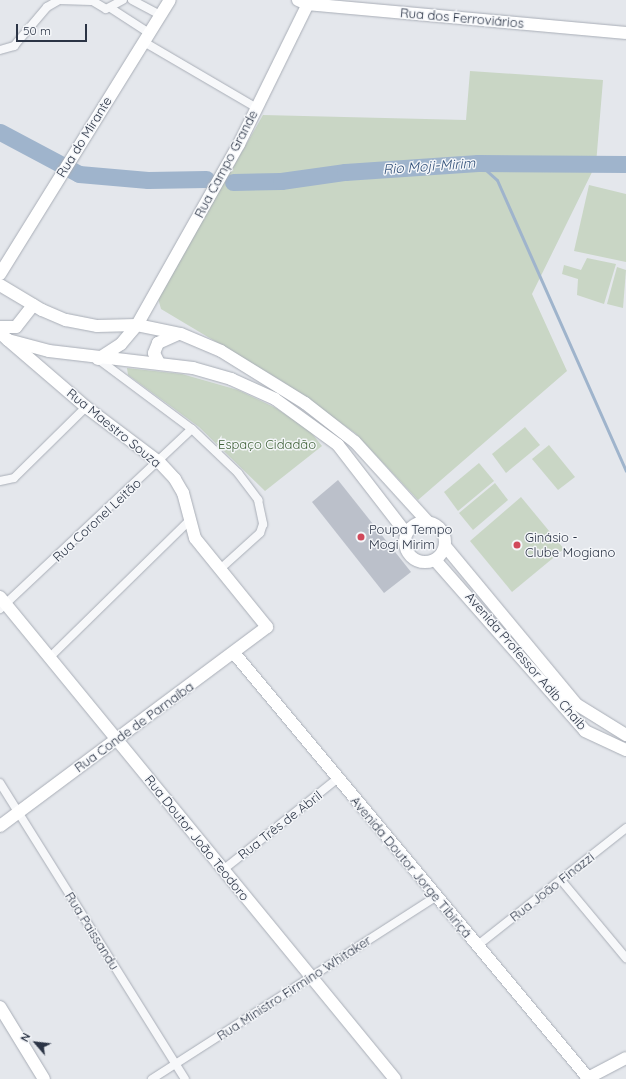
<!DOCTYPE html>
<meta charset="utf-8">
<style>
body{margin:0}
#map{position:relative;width:626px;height:1079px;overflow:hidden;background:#e4e7ec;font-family:Quicksand,sans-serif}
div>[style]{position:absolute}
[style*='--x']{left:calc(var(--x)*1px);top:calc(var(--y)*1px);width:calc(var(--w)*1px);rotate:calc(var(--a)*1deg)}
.green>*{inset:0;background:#c9d6c5}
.stream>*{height:3px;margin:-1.5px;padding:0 1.5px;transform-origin:1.5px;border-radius:1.5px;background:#9fb4cc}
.river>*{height:17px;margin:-8.5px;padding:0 8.5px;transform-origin:8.5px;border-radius:8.5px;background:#9fb4cc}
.building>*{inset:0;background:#bbc0ca}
.roads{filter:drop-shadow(0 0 1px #a9aeb7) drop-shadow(0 0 1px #a9aeb7)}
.street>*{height:8px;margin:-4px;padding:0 4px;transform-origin:4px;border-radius:4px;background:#f7f8fa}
.secondary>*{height:12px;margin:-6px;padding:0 6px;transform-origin:6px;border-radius:6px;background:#fff}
.secondary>.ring{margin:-6px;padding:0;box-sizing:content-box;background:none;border:12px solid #fff;border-radius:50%}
.dots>*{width:11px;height:11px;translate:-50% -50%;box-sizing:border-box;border:2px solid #f4f6f9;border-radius:50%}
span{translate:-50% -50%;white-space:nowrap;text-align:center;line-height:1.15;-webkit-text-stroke:3px #f4f6f9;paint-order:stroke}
.street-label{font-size:13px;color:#2b3445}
.park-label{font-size:13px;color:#3f6138}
.poi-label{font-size:13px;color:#2b3445}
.left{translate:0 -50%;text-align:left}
.water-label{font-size:14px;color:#34527a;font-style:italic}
.north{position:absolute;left:16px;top:1023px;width:40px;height:40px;-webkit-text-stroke:3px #f4f6f9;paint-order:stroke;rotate:298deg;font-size:11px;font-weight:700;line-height:16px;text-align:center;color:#2b3445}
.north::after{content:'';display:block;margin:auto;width:14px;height:18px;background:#2b3445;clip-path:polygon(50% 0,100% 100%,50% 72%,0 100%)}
.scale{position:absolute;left:16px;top:24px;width:71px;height:18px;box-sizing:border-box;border:2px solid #2b3445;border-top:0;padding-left:5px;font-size:12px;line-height:14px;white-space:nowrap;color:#2b3445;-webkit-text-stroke:3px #f4f6f9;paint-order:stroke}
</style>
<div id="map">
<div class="green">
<div style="clip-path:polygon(470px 71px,603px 80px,596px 164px,532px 294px,567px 371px,418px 500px,355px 433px,280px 380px,161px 309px,158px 298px,263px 115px,466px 120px)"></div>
<div style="clip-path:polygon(589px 185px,626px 194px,626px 262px,574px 251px)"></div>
<div style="clip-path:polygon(587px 258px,616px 264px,604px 304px,577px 295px,578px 279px,562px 274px,564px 265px,581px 270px)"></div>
<div style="clip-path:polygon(617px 267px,626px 270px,623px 308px,607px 304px)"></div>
<div style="clip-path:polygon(127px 368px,182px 374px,238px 390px,276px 408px,310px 431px,322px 446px,265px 491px,199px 427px,128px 375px)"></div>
<div style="clip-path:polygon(525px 427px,540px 445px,506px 473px,492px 454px)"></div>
<div style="clip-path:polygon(549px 445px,575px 477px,558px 490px,532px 459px)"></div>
<div style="clip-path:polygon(479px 463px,494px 481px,458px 511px,444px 492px)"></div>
<div style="clip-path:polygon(495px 483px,508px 500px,473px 530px,459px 513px)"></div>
<div style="clip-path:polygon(521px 497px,564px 549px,512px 592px,470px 541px)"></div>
</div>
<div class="stream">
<div style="--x:478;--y:163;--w:25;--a:42"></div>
<div style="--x:497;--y:180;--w:318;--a:66.1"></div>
</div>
<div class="river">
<div style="--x:0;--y:132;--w:89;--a:28"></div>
<div style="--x:79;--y:174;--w:69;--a:5"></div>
<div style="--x:148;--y:180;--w:58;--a:-1"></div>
<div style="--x:233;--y:182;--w:48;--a:-1.2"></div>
<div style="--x:281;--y:181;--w:65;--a:-8"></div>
<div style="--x:345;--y:172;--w:133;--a:-3.9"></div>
<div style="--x:478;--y:163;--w:148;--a:0.4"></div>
</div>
<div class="building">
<div style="clip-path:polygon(338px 480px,411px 572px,384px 593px,312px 502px)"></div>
</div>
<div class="roads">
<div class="street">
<div style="--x:91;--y:0;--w:17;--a:31"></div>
<div style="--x:106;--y:9;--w:19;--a:-28"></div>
<div style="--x:132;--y:0;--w:32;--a:28"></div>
<div style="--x:112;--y:9;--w:44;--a:33"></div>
<div style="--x:144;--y:42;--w:131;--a:30.3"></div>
<div style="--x:0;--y:50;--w:15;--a:-16"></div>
<div style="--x:14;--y:46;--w:51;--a:-49.8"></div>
<div style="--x:47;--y:7;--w:14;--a:-30"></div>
<div style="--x:59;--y:0;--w:32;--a:2"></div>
<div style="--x:98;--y:359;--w:117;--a:36.7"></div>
<div style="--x:192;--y:429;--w:64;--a:43.7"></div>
<div style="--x:238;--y:473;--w:34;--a:53"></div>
<div style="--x:258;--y:500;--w:25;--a:78"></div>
<div style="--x:263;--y:524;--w:9;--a:108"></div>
<div style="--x:260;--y:533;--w:55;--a:137.9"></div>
<div style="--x:0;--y:481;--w:14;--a:-12"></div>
<div style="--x:14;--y:478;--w:101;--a:-44.6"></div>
<div style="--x:0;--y:609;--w:263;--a:-43.2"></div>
<div style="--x:49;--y:658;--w:196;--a:-44.4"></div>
<div style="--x:0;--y:783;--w:349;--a:58"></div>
<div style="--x:223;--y:870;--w:146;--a:-38.6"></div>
<div style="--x:561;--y:880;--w:102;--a:50.2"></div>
<div style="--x:478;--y:945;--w:189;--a:-38.3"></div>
<div style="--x:152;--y:1079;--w:336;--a:-32.7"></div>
</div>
<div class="secondary">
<div style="--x:298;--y:0;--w:10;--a:24"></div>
<div style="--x:307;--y:4;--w:320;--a:5.2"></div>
<div style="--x:0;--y:274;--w:322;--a:-58.2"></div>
<div style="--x:0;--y:285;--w:49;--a:30.8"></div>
<div style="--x:42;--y:310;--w:26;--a:23"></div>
<div style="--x:66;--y:320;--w:32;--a:11"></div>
<div style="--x:97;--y:326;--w:40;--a:-1.4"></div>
<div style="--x:137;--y:325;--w:45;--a:11.6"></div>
<div style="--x:181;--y:334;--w:43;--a:23"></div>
<div style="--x:221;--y:351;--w:99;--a:31.8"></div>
<div style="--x:305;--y:403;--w:63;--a:38"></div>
<div style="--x:355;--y:442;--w:107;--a:47.7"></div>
<div style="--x:0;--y:327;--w:16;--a:0"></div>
<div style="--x:16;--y:327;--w:28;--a:-52"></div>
<div style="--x:0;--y:333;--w:11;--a:41"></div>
<div style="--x:8;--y:340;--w:42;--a:15"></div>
<div style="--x:49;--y:351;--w:145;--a:6.7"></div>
<div style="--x:193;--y:368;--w:40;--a:16"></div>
<div style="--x:231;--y:379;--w:48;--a:24.4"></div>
<div style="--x:275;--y:399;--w:78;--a:36.1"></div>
<div style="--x:338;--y:445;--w:111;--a:52.3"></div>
<div style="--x:98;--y:359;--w:27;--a:-33"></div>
<div style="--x:121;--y:344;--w:25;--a:-50"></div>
<div style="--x:137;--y:325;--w:208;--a:-60.6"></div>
<div style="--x:239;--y:144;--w:161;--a:-63.8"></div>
<div style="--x:159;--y:363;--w:11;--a:-117"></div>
<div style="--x:154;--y:353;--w:11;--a:-68"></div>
<div style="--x:158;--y:343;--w:22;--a:-24"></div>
<div class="ring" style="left:405px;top:522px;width:28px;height:28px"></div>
<div style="--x:445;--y:546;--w:205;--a:50.3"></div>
<div style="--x:576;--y:704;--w:59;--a:31.8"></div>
<div style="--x:435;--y:560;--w:227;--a:48.7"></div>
<div style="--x:585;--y:731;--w:45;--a:24.9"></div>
<div style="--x:0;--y:597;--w:623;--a:50.67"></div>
<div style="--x:234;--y:653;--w:555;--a:50.19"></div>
<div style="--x:0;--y:826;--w:333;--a:-36.7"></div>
<div style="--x:267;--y:627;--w:114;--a:-129"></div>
<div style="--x:195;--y:538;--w:47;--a:-104.9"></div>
<div style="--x:183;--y:493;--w:16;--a:-120"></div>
<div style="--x:175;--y:479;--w:23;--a:-133"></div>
<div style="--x:159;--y:462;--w:91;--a:-143"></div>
<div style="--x:86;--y:407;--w:103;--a:-139.3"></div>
<div style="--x:0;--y:1007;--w:84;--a:58.6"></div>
<div style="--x:586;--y:1079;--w:45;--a:-27.7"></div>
</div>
</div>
<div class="dots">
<div style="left:361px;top:537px;background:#d1495b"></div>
<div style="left:517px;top:545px;background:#d1495b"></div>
</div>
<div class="street-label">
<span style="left:462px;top:18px;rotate:5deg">Rua dos Ferroviários</span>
<span style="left:84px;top:137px;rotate:-58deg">Rua do Mirante</span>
<span style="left:226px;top:164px;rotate:-62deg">Rua Campo Grande</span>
<span style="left:114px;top:428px;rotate:39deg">Rua Maestro Souza</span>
<span style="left:97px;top:520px;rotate:-43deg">Rua Coronel Leitão</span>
<span style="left:526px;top:661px;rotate:49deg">Avenida Professor Adib Chaib</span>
<span style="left:134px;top:727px;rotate:-36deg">Rua Conde de Parnaíba</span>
<span style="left:280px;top:825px;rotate:-38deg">Rua Três de Abril</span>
<span style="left:197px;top:838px;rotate:51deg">Rua Doutor João Teodoro</span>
<span style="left:411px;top:867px;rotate:50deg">Avenida Doutor Jorge Tibiriçá</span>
<span style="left:552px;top:887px;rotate:-38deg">Rua João Finazzi</span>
<span style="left:92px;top:931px;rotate:58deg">Rua Paissandu</span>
<span style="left:294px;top:988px;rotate:-33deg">Rua Ministro Firmino Whitaker</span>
</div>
<div class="park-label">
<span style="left:267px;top:444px">Espaço Cidadão</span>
</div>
<div class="poi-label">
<span class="left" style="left:369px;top:537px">Poupa Tempo<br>Mogi Mirim</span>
<span class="left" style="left:525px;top:545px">Ginásio -<br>Clube Mogiano</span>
</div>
<div class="water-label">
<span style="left:429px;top:166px;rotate:-4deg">Rio Moji-Mirim</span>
</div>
<div class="north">N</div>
<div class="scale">50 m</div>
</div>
